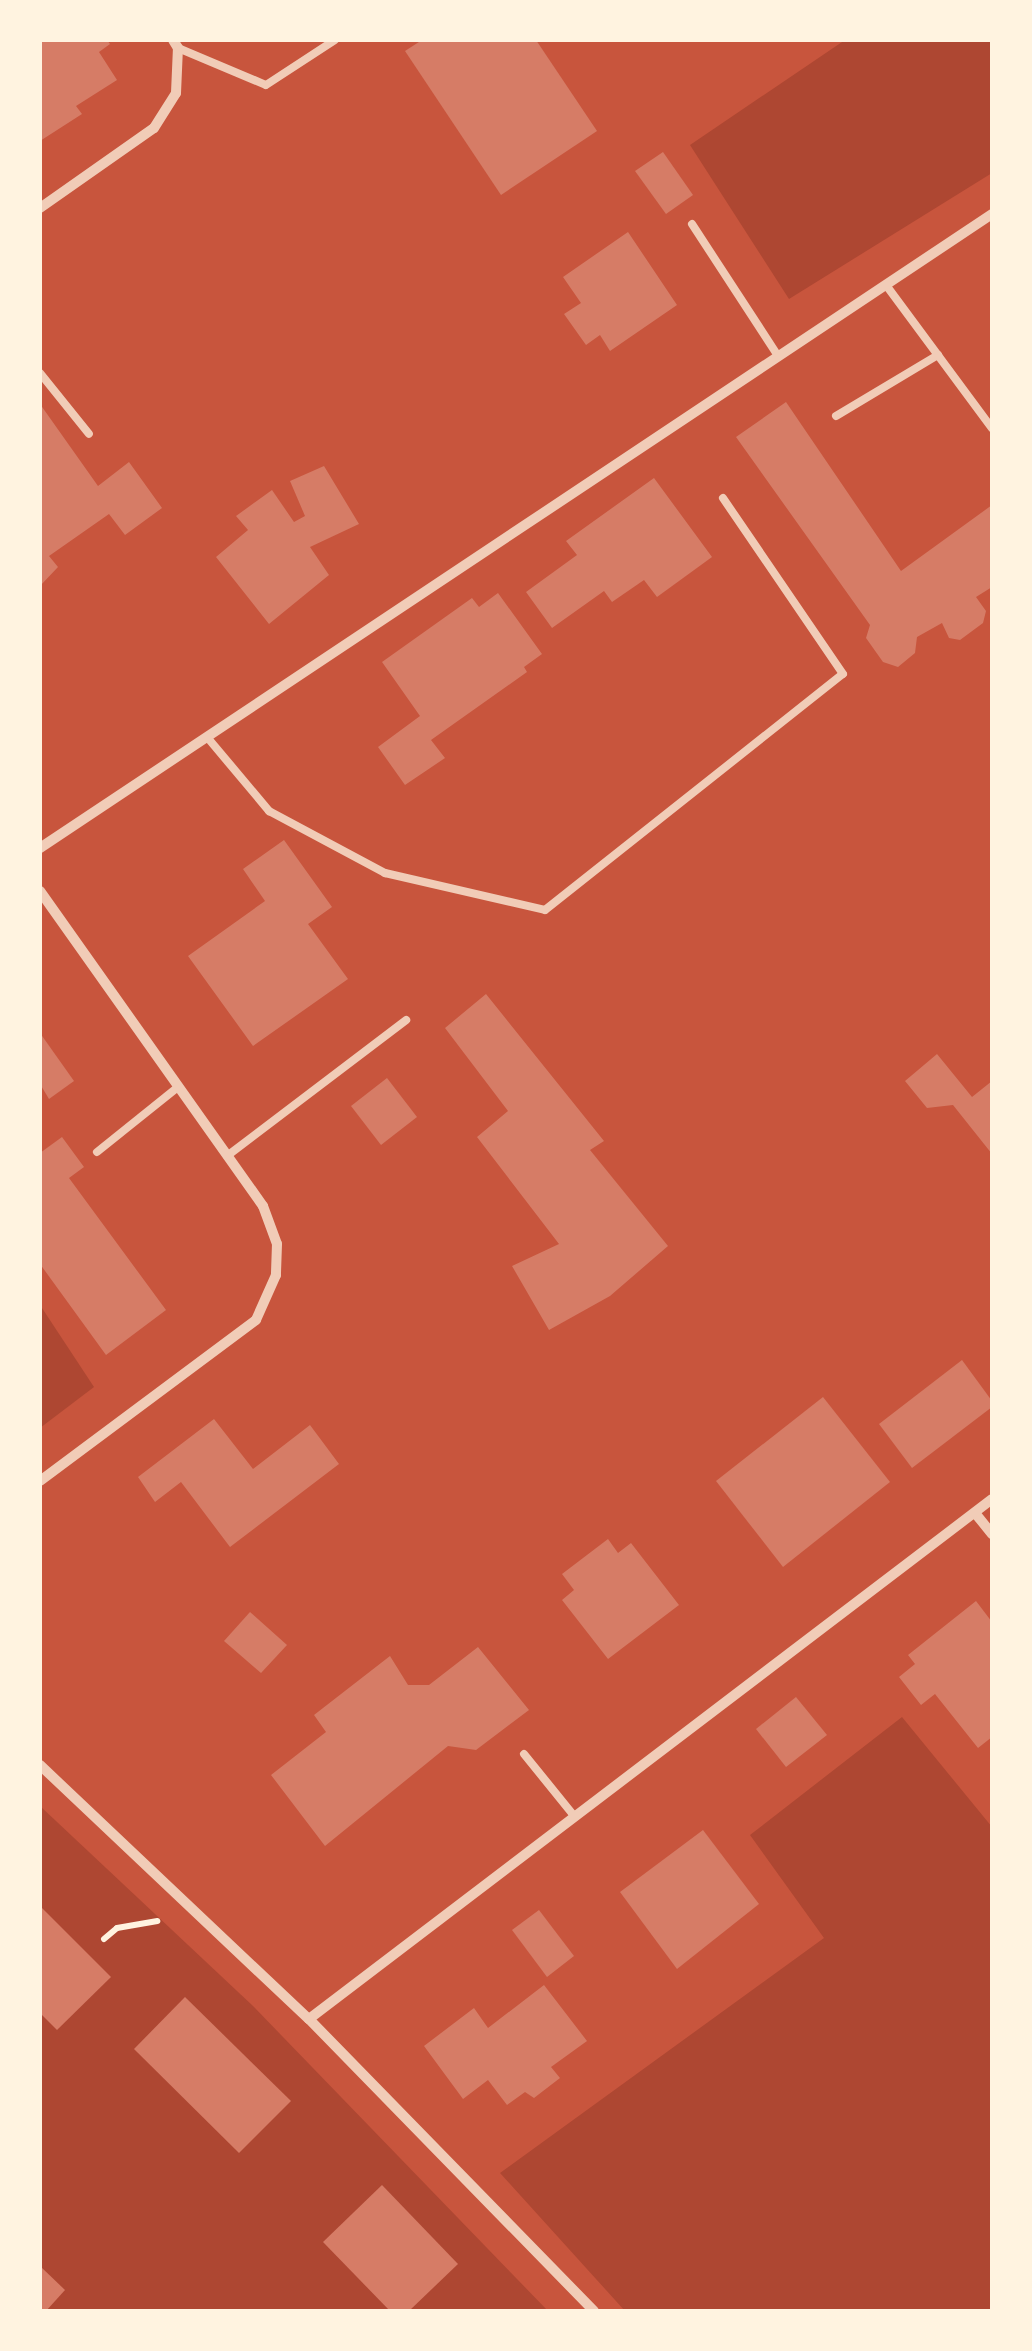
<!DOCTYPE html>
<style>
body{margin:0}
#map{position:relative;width:1032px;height:2351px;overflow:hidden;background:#c8553d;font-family:Georgia,serif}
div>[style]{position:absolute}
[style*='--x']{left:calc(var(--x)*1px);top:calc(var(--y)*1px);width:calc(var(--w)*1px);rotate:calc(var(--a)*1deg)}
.green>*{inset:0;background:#ae4732}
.building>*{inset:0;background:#d67c66}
.path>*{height:6px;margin:-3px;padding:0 3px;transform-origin:3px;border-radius:3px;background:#fff3e0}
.service>*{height:8px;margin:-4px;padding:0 4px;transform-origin:4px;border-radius:4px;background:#f1ccb7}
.minor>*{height:10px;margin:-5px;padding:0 5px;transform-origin:5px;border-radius:5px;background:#f1ccb7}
span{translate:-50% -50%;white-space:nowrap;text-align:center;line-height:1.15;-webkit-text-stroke:10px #fff3e0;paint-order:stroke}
.frame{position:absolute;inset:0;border:42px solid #fff3e0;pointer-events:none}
</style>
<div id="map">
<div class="green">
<div style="clip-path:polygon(845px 40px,992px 40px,992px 173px,789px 299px,690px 145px)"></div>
<div style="clip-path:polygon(40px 1305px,94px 1387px,40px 1428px)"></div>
<div style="clip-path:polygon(902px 1717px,992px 1827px,992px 2311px,625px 2311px,500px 2173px,824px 1938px,750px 1835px)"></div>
<div style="clip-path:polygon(40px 1806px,253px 2006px,548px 2311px,40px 2311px)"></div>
</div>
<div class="building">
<div style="clip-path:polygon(40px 40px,107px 40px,110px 44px,99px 52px,117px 80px,76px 106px,82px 114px,40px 141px)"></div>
<div style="clip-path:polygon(422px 40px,536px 40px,597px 131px,501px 195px,405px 51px)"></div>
<div style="clip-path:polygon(663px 152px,693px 195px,666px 214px,635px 171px)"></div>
<div style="clip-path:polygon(628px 232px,677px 305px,610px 351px,600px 335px,586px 345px,564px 314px,581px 303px,563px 277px)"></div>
<div style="clip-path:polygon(786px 402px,901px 571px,992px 505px,992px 587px,976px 597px,986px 611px,983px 623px,960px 640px,949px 638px,942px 623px,917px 637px,915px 653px,898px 667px,883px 662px,866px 638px,870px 625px,736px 437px)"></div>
<div style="clip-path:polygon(40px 404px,98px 486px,129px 462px,162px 508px,125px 535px,109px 514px,49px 556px,58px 567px,40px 586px)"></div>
<div style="clip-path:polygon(324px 466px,359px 524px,310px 547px,329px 575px,269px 624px,216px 557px,248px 530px,236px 516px,272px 490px,294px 522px,305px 516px,290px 481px)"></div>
<div style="clip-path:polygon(654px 478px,712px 557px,657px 597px,644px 580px,612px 602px,604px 591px,552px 628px,526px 592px,577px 555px,566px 541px)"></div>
<div style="clip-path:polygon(498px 593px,542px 654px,524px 667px,527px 672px,431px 740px,445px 758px,405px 785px,378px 747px,420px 716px,382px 662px,472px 598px,479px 607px)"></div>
<div style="clip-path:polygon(284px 840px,332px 907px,308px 924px,348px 979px,253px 1046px,188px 956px,265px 901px,243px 869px)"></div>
<div style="clip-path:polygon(486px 994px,604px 1141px,590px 1150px,668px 1246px,610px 1296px,549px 1330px,512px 1266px,559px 1244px,477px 1137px,508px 1111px,445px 1028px)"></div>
<div style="clip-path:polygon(40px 1033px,74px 1081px,49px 1099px,40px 1084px)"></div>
<div style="clip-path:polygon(937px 1054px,972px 1097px,992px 1081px,992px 1154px,953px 1105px,927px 1108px,905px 1081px)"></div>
<div style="clip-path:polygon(387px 1078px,417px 1117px,381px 1145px,351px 1106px)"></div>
<div style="clip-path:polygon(62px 1137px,84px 1167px,69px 1178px,166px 1310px,106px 1355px,40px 1264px,40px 1153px)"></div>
<div style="clip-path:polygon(962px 1360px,992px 1401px,992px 1407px,912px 1468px,879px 1424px)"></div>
<div style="clip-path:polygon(823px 1397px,890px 1482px,783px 1567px,716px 1481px)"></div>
<div style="clip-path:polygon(214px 1419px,253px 1469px,310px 1425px,339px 1464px,230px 1547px,181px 1482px,155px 1502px,138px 1477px)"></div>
<div style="clip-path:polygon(608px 1539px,618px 1553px,631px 1543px,679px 1605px,608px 1659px,562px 1600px,574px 1590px,562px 1574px)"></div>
<div style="clip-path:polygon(976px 1601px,992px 1622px,992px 1737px,978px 1748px,935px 1694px,921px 1705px,899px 1677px,915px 1664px,908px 1655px)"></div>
<div style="clip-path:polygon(250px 1612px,287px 1645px,261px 1673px,224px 1641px)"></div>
<div style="clip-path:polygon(478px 1647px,529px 1710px,476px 1750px,448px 1746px,325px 1846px,271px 1775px,326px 1732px,314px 1715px,390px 1656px,408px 1685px,429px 1685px)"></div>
<div style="clip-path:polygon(796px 1697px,827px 1735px,786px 1767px,756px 1729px)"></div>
<div style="clip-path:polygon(703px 1830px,759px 1904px,677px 1969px,620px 1892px)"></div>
<div style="clip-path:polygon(40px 1906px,111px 1977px,57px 2030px,40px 2013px)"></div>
<div style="clip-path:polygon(539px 1910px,574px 1956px,547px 1977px,512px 1930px)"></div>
<div style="clip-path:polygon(544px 1985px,587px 2041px,551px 2067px,560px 2078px,534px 2098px,525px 2092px,507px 2105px,488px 2080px,463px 2099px,424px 2046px,474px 2008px,488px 2028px)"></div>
<div style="clip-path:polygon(185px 1997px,291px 2101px,239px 2153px,134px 2049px)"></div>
<div style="clip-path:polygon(382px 2185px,458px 2264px,409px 2311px,390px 2311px,323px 2242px)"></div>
<div style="clip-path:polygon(40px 2266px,65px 2290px,46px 2311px,40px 2311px)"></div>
</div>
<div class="path">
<div style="--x:104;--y:1939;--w:17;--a:-40"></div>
<div style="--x:117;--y:1928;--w:41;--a:-9.9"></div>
</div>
<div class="service">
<div style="--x:178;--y:48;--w:95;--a:22.8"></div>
<div style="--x:266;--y:85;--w:82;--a:-33.1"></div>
<div style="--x:692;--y:224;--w:158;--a:56.9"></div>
<div style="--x:886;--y:285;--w:178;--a:53.5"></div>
<div style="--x:40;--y:373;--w:78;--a:51.2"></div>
<div style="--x:836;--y:416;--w:119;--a:-30.9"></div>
<div style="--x:207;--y:737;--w:97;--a:50"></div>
<div style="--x:269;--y:811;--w:132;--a:28.1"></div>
<div style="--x:385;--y:873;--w:164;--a:13"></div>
<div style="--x:545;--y:910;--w:380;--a:-38.4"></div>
<div style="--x:843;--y:674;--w:213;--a:-124.3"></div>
<div style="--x:97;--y:1152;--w:104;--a:-38.7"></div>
<div style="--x:227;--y:1156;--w:225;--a:-37.2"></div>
<div style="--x:524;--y:1754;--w:81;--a:51"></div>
</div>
<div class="minor">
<div style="--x:40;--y:208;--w:139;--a:-35.1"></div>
<div style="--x:154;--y:128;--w:41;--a:-57.8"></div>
<div style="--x:176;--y:93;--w:45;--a:-87.5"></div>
<div style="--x:178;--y:48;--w:9;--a:-122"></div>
<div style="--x:40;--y:848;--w:1144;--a:-33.66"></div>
<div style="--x:40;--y:891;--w:386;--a:54.7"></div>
<div style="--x:263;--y:1206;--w:40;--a:69.8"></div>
<div style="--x:277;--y:1244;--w:31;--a:92"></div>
<div style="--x:276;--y:1275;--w:49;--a:114"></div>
<div style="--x:256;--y:1320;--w:269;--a:143.3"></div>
<div style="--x:975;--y:1513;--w:27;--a:51"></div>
<div style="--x:40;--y:1765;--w:370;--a:43.4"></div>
<div style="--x:309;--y:2019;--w:408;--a:45.7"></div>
<div style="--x:309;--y:2019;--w:858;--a:-37.28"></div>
</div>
<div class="frame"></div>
</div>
